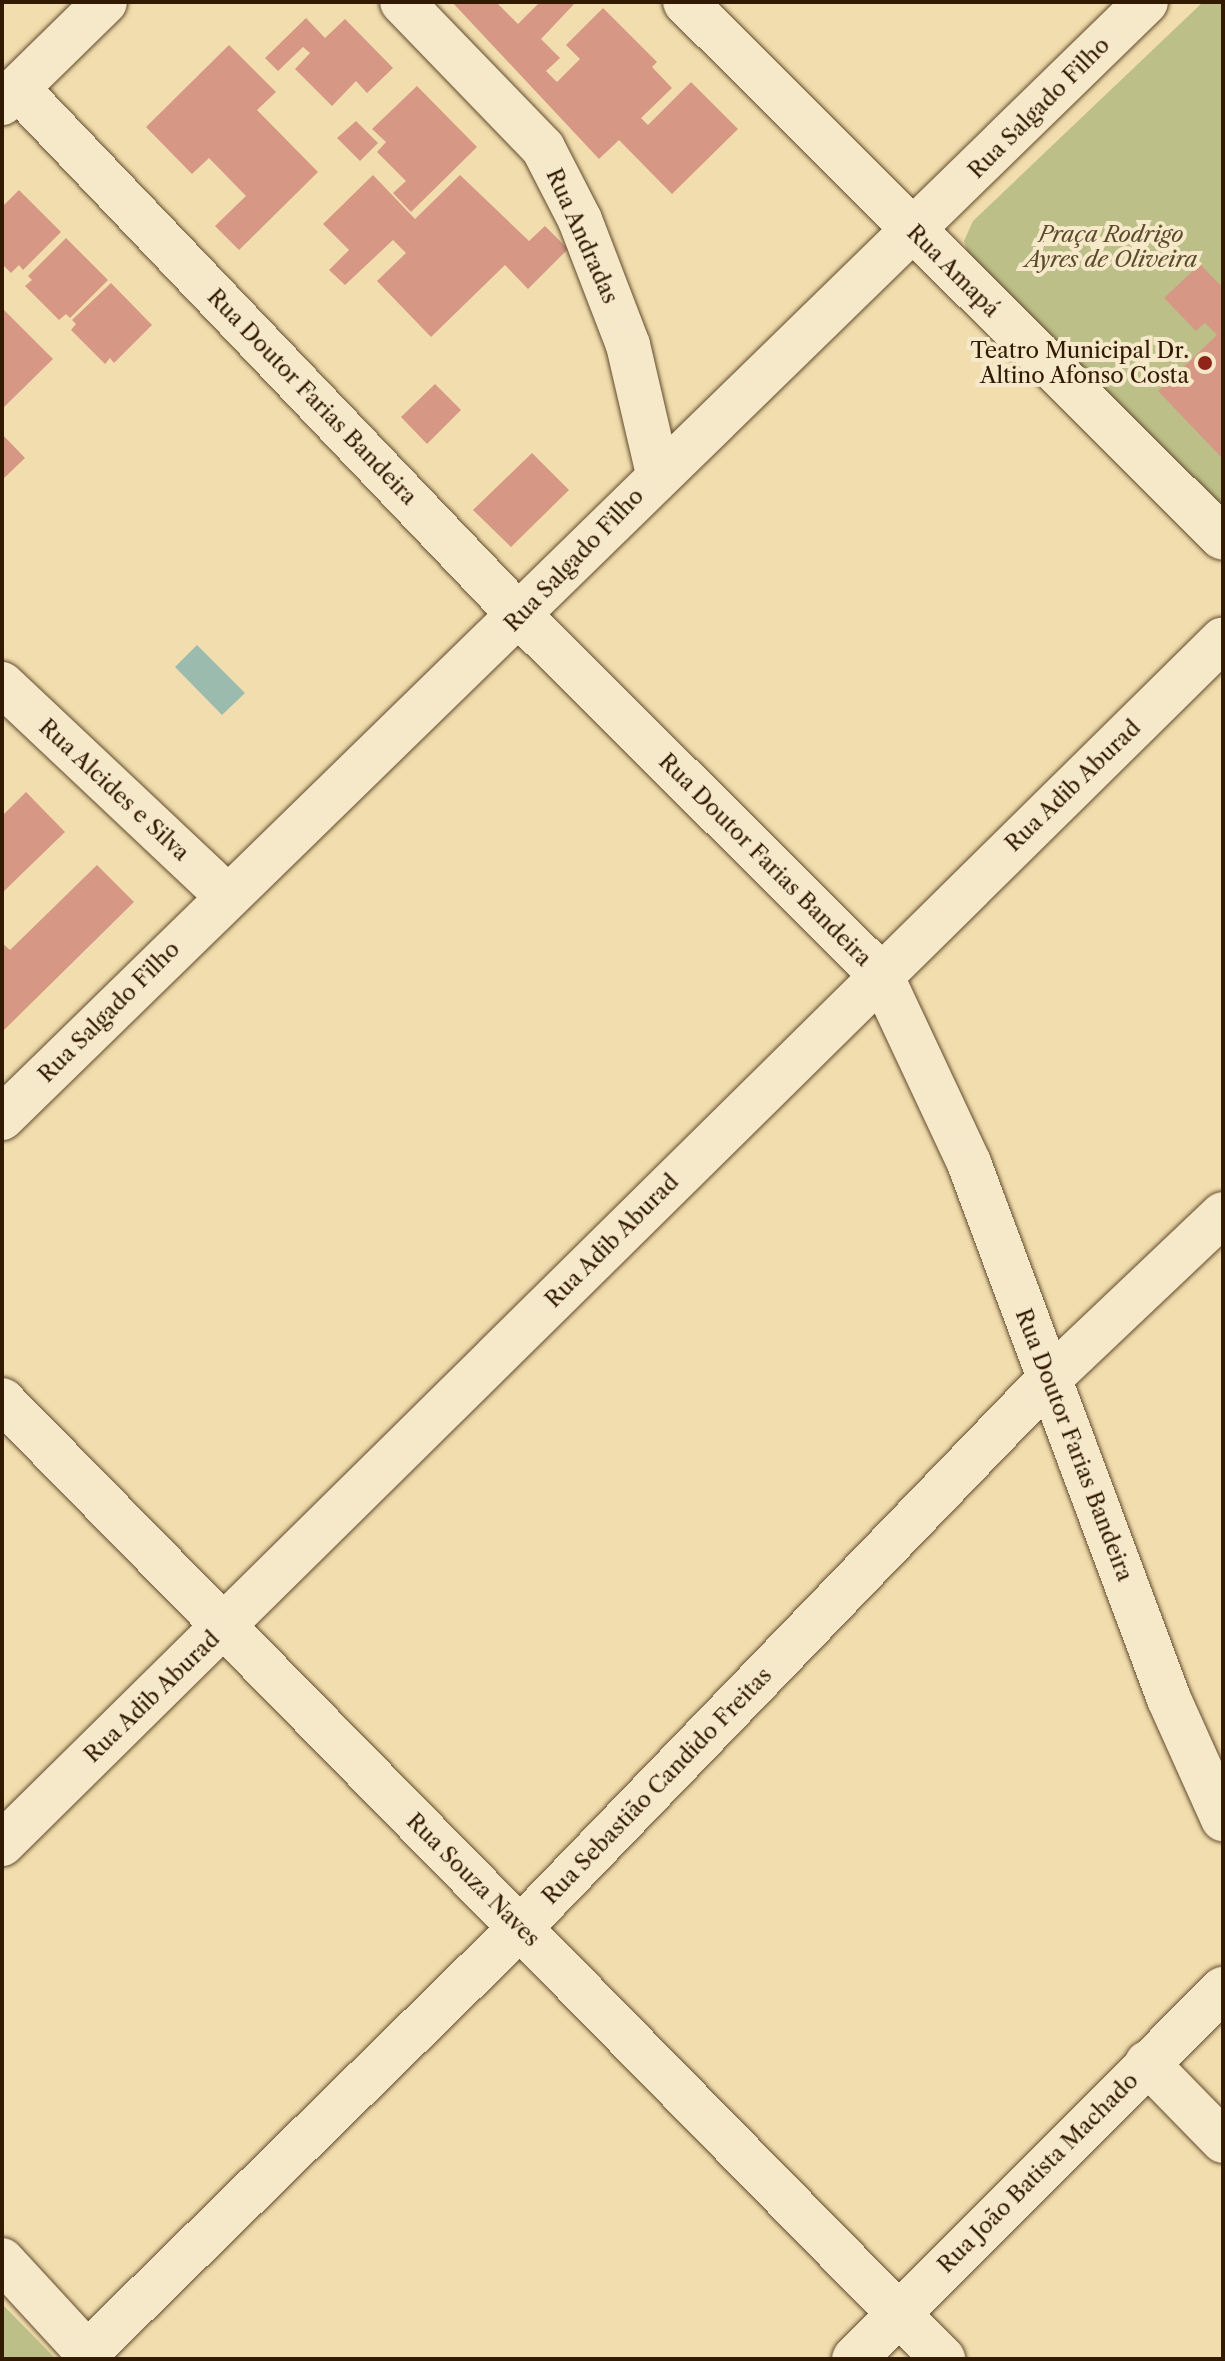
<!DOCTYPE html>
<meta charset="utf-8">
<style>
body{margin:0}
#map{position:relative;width:1225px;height:2361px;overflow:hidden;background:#f1ddad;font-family:"Libre Caslon Text",serif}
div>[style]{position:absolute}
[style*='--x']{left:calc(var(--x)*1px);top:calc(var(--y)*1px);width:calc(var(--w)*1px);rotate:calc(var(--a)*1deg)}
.green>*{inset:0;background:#bcc088}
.water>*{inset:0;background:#9bbbaf}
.building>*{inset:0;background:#d69885}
.roads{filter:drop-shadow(0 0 2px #624b2d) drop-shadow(0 0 2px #624b2d)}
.minor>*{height:44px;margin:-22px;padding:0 22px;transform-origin:22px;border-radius:22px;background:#f6e9ca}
.tertiary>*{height:44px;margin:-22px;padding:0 22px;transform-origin:22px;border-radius:22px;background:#f6e9ca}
.secondary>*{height:44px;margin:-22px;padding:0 22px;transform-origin:22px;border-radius:22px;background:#f6e9ca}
.dots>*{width:22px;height:22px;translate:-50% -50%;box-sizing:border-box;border:4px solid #f6e9ca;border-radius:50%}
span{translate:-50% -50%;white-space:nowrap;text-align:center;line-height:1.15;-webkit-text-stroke:8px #f6e9ca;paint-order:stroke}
.street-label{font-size:22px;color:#321a02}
.park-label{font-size:22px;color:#5b4c2a;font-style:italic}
.poi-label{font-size:22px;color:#321a02}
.right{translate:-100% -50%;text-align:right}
.frame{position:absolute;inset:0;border:4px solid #321a02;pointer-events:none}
</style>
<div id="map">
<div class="green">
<div style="clip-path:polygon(1203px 2px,1223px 2px,1223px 526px,970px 260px,964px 241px,973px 221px)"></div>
<div style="clip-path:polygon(2px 2304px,56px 2359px,2px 2359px)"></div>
</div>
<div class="water">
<div style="clip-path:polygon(197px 645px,245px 693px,222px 715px,175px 667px)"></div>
</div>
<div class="building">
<div style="clip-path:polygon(452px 2px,496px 2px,518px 24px,540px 2px,576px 2px,541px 39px,560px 58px,546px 71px,557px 82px,580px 59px,566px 45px,603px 8px,657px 62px,652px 67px,672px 88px,641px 118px,648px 125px,691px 82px,738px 129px,672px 194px,619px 140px,599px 159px)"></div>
<div style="clip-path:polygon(306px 18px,325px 38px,345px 19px,393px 68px,367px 93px,356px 81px,332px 106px,295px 69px,310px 53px,303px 47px,278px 71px,265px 58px)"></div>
<div style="clip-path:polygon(229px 45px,276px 92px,257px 110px,318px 172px,239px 250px,215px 226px,246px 196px,209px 158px,192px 174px,146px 127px)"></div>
<div style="clip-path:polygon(417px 86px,477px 147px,411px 212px,393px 193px,406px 181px,377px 152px,386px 142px,372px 129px)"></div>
<div style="clip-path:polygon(356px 121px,378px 143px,360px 161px,337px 138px)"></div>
<div style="clip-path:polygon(373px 175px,415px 219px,460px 175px,529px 241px,545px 226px,568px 249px,528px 289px,505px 265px,431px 337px,377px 281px,406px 253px,393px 240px,345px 285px,329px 270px,349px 250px,323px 224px)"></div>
<div style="clip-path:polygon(19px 190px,61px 232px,23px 270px,19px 265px,11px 273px,2px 264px,2px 207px)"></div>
<div style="clip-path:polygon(66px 238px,108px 280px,70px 318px,66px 314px,59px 320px,25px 286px,32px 280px,28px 276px)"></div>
<div style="clip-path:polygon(1200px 264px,1223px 288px,1223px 459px,1158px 391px,1217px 335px,1205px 323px,1196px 331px,1164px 298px)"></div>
<div style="clip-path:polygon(111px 283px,152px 325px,114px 363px,110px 358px,105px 364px,71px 330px,76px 324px,72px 320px)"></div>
<div style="clip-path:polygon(2px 308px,53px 359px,2px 409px)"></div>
<div style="clip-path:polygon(435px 384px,461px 410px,427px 444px,401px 417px)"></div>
<div style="clip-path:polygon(2px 434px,25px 458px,2px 480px)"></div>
<div style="clip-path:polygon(532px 453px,569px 490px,511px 547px,473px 510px)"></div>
<div style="clip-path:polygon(26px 792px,65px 832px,2px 893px,2px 816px)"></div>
<div style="clip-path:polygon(97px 865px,134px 902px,2px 1032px,2px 943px,10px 950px)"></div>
</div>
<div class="roads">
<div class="minor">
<div style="--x:402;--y:2;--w:203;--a:46"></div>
<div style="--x:543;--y:148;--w:81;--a:62.8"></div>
<div style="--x:580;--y:220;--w:134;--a:69"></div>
<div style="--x:628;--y:345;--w:132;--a:76.9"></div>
<div style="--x:685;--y:2;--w:759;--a:44.89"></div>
<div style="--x:17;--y:88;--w:731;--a:46.39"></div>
<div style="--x:521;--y:617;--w:508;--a:44.84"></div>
<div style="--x:881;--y:975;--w:208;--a:64.9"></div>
<div style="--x:969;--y:1163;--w:572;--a:69.54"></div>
<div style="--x:1169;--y:1699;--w:132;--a:65.8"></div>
<div style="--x:2;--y:684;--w:309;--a:43.3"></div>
<div style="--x:2;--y:1118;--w:1598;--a:-44.29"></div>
<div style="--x:2;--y:1844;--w:1715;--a:-44.62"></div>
<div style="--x:1147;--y:2063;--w:109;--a:45.7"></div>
<div style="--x:2;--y:2260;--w:134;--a:47.4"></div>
<div style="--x:87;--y:2353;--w:607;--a:-44.47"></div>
<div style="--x:520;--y:1928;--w:761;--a:-46.06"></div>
<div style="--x:1048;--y:1380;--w:241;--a:-43.5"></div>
<div style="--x:854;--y:2359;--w:523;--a:-45.08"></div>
</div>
<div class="tertiary">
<div style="--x:2;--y:103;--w:144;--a:-44.4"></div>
</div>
<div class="secondary">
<div style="--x:2;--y:1400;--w:1344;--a:45.54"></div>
</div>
</div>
<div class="dots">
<div style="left:1205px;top:363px;background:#8f2418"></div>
</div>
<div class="street-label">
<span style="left:1039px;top:108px;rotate:-45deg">Rua Salgado Filho</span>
<span style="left:582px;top:236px;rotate:66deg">Rua Andradas</span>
<span style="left:953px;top:271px;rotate:45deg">Rua Amapá</span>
<span style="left:312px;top:397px;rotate:46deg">Rua Doutor Farias Bandeira</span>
<span style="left:574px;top:560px;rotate:-46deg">Rua Salgado Filho</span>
<span style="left:1073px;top:786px;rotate:-44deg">Rua Adib Aburad</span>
<span style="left:114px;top:790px;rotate:43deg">Rua Alcides e Silva</span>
<span style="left:765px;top:860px;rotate:45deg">Rua Doutor Farias Bandeira</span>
<span style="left:109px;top:1012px;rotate:-45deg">Rua Salgado Filho</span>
<span style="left:612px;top:1241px;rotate:-45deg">Rua Adib Aburad</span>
<span style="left:1074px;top:1445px;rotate:69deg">Rua Doutor Farias Bandeira</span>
<span style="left:152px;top:1697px;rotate:-44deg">Rua Adib Aburad</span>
<span style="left:657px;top:1786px;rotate:-46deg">Rua Sebastião Candido Freitas</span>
<span style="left:473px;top:1880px;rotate:45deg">Rua Souza Naves</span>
<span style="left:1038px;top:2173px;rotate:-45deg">Rua João Batista Machado</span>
</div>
<div class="park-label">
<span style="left:1111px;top:247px">Praça Rodrigo<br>Ayres de Oliveira</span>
</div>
<div class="poi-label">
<span class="right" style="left:1189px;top:363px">Teatro Municipal Dr.<br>Altino Afonso Costa</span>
</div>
<div class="frame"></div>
</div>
